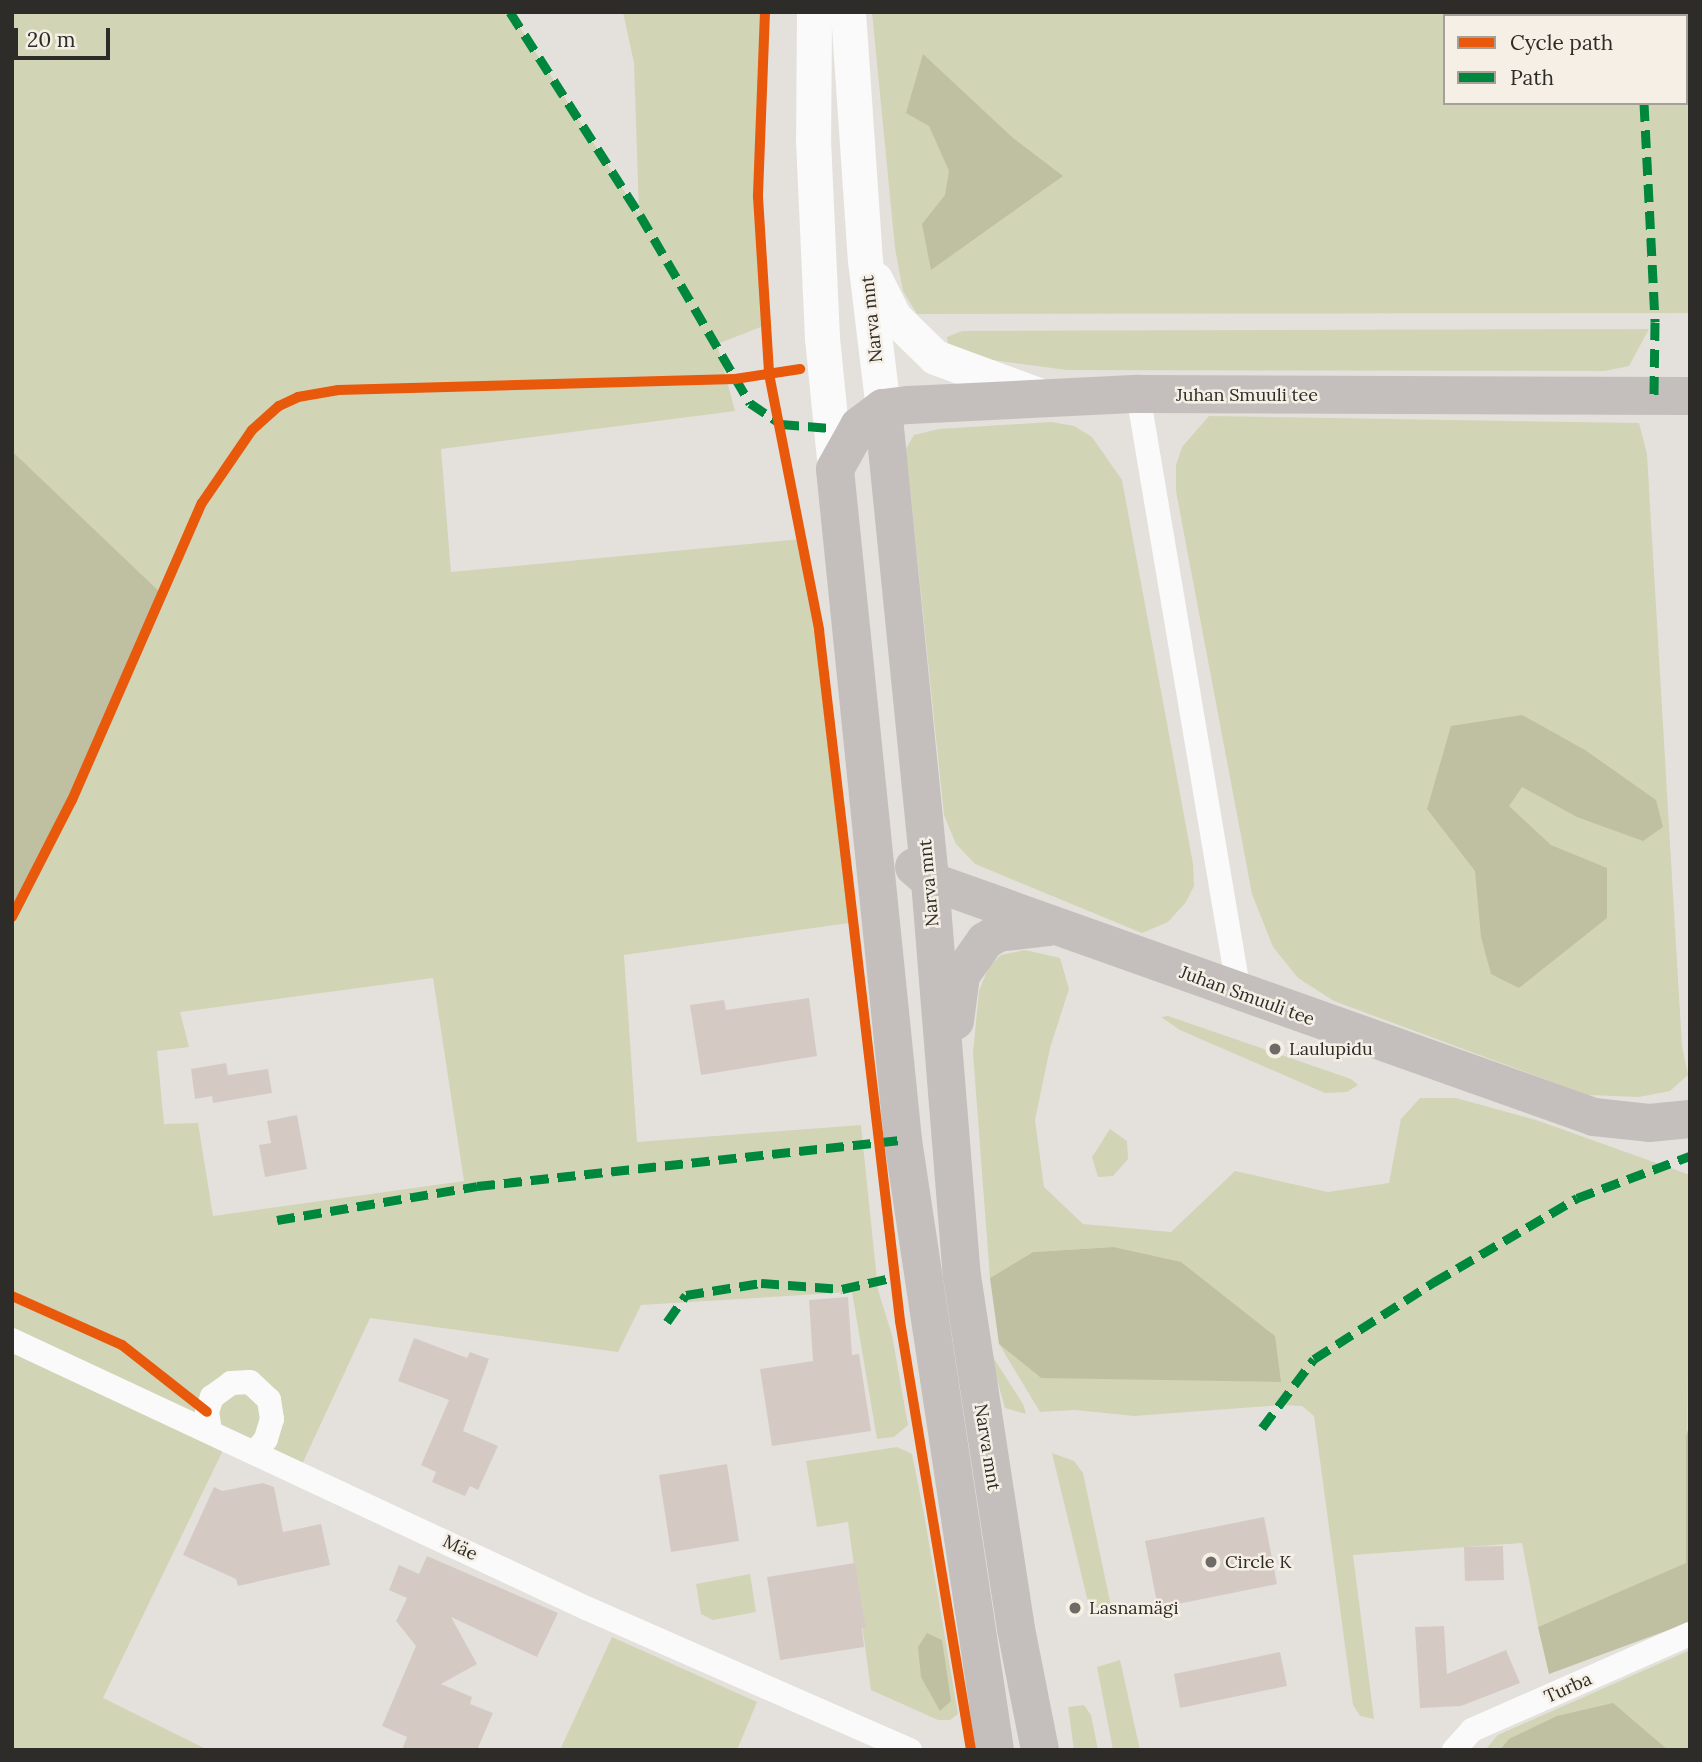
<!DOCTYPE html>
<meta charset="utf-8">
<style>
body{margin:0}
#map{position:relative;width:1702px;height:1762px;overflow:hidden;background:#e4e1dc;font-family:Lora,serif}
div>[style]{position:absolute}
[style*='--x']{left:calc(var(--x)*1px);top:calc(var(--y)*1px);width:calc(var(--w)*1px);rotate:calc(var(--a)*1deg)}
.green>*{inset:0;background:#d2d4b6}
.forest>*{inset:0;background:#bfc0a1}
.building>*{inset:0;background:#d5cac3}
.minor>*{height:24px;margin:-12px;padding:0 12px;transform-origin:12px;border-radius:12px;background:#fbfafa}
.secondary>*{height:35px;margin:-17.5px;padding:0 17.5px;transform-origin:17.5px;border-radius:17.5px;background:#fbfafa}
.primary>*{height:38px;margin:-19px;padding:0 19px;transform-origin:19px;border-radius:19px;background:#c4bfbc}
.quiet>*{height:9px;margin-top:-4.5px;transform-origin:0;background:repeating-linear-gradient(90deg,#00873e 0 18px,transparent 0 27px)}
.cycleway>*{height:10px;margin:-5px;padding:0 5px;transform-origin:5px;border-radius:5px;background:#e8590c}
.dots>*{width:19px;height:19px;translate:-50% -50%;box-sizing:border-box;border:4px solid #f5efe5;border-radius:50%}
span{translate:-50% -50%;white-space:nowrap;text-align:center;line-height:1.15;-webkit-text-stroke:5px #f5efe5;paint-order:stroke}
.street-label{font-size:18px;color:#2e2c28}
.poi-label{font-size:18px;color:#2e2c28}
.left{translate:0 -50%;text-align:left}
.frame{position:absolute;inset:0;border:14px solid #2e2c28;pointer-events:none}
.legend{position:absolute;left:1443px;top:14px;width:245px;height:91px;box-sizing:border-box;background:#f5efe5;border:2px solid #a5a199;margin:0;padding:9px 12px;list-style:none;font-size:21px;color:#2e2c28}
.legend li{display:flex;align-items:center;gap:14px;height:35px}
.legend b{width:35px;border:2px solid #a5a199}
.scale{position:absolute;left:14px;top:28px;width:96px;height:32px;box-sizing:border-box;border:4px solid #2e2c28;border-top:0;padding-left:9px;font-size:21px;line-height:24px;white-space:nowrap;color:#2e2c28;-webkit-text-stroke:5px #f5efe5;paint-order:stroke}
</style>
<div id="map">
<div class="green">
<div style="clip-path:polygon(evenodd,12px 12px,510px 12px,639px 214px,634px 63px,623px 12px,765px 12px,758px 197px,766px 325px,717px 344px,735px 411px,441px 449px,451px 572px,802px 539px,819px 630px,856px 922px,624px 955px,637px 1142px,861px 1125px,878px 1290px,892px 1335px,908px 1425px,894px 1437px,877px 1439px,852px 1292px,641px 1305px,618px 1352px,370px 1318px,298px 1473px,228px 1440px,103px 1698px,208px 1750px,12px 1750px,12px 917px,72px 800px,162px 594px,12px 451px,12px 12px,433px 978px,464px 1181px,213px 1216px,198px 1123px,164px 1124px,157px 1051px,189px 1047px,180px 1012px,433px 978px)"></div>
<div style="clip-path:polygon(evenodd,872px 12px,1690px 12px,1690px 313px,917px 314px,903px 291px,895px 248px,872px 12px,1445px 16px,1686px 16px,1686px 103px,1445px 103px,1445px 16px)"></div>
<div style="clip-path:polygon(1649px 329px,1629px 366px,1604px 371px,1067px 370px,985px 359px,948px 346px,947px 337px,962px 331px)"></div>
<div style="clip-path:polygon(1209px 416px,1639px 423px,1647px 454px,1682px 1046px,1688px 1075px,1670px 1091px,1639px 1097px,1587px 1095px,1334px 1001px,1298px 978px,1273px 947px,1252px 894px,1176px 491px,1176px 465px,1182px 447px)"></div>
<div style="clip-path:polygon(1051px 422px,1074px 426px,1092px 437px,1122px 480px,1193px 864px,1194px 886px,1186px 902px,1168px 922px,1142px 933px,975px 864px,956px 844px,944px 815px,906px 449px,914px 435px,939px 429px)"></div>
<div style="clip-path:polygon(1025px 950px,1060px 958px,1069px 989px,1050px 1048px,1035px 1120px,1044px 1187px,1083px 1224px,1171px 1232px,1235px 1171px,1328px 1192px,1389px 1183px,1401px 1119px,1420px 1098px,1456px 1098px,1536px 1120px,1690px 1175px,1686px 1564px,1538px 1627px,1522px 1543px,1353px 1555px,1374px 1719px,1360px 1716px,1353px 1705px,1314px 1416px,1302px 1406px,1282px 1405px,1134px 1416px,1075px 1410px,1040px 1412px,999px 1344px,1041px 1378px,1113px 1247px,1033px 1252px,990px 1278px,973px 1053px,979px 991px,989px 966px,1001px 955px)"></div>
<div style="clip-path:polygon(1168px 1016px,1351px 1079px,1358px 1085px,1347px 1092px,1325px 1093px,1180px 1030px,1161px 1017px)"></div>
<div style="clip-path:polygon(1110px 1129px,1127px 1141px,1128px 1159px,1113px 1176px,1098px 1177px,1092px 1157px)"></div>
<div style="clip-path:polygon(989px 1351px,1023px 1404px,1026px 1414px,1005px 1408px)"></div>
<div style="clip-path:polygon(897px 1447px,912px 1454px,924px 1514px,958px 1714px,950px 1720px,938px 1720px,871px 1690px,848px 1522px,817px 1527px,806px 1461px)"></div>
<div style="clip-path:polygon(1052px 1453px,1074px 1461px,1083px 1473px,1111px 1606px,1098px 1608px,1088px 1602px)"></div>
<div style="clip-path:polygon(750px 1574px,756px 1612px,713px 1620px,701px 1614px,696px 1584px)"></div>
<div style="clip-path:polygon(612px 1637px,757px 1702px,737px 1750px,560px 1750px)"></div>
<div style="clip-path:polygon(1690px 1650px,1690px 1750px,1485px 1750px,1498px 1735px)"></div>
<div style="clip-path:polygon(1120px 1660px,1140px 1750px,1113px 1750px,1097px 1667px)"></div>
<div style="clip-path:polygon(1084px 1705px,1091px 1715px,1098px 1750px,1074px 1750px,1068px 1707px)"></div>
</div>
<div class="forest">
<div style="clip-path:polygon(923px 54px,1013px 138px,1063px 176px,931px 270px,922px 224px,945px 195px,949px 171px,929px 126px,906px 113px)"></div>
<div style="clip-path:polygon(12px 451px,162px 594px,72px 800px,12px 917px)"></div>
<div style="clip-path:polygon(1522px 715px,1585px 750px,1656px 800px,1663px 827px,1643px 841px,1577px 817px,1522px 787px,1509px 806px,1551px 845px,1607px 868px,1607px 918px,1519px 988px,1491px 974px,1481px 937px,1475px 871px,1427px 809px,1451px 726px)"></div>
<div style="clip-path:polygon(1113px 1247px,1181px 1262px,1275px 1336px,1281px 1382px,1041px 1378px,999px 1344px,990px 1278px,1033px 1252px)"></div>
<div style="clip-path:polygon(1690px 1424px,1690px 1622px,1549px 1674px,1538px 1627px,1686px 1563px,1686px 1436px)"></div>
<div style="clip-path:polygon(927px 1633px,942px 1640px,951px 1701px,940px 1711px,921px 1677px,918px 1647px)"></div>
<div style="clip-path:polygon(1613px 1703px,1668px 1750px,1500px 1750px,1509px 1739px,1557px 1716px)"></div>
</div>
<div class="building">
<div style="clip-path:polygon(809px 998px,817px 1056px,701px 1075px,690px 1005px,724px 1000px,726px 1010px)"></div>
<div style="clip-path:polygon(226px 1063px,228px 1075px,268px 1069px,272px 1093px,213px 1103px,212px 1096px,195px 1099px,191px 1069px)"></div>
<div style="clip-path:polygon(297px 1115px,307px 1169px,265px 1177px,259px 1145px,271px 1143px,267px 1121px)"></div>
<div style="clip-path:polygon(848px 1297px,852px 1355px,859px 1354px,871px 1431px,772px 1446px,760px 1369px,813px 1361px,809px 1300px)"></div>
<div style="clip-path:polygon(414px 1338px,467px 1358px,470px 1352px,489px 1359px,463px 1431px,498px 1446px,478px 1490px,470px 1486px,465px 1496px,432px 1482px,436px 1472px,421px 1465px,449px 1400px,398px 1381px)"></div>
<div style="clip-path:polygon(727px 1464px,739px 1541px,671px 1552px,659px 1475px)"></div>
<div style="clip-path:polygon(263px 1483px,274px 1487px,283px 1532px,321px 1524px,330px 1565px,238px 1586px,236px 1579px,183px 1555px,214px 1487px,222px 1491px)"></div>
<div style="clip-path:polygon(1264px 1517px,1277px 1584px,1158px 1608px,1145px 1541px)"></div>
<div style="clip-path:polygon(1503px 1546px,1504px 1580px,1465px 1581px,1464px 1547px)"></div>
<div style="clip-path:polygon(427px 1556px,558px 1613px,537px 1657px,451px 1617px,477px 1664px,441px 1684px,472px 1697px,470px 1704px,493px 1713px,477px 1750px,402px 1750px,407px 1737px,382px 1726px,416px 1646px,396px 1621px,407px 1598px,389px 1590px,399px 1565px,419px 1574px)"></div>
<div style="clip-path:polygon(855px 1563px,866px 1628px,862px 1628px,864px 1647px,780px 1660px,767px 1577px)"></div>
<div style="clip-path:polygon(1444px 1626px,1447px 1674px,1506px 1650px,1520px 1683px,1461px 1706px,1420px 1708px,1415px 1627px)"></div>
<div style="clip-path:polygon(1280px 1652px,1287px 1686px,1180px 1708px,1174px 1674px)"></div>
</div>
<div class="minor">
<div style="--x:1138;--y:394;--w:607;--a:80.43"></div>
<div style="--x:12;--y:1340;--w:633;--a:25.03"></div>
<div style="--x:586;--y:1608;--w:354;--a:23.7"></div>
<div style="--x:210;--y:1431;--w:19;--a:-99"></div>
<div style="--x:207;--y:1412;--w:16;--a:-72"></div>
<div style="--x:212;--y:1397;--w:24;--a:-36"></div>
<div style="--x:231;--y:1383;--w:19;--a:-3"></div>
<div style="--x:250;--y:1382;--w:26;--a:43"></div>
<div style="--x:269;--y:1400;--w:19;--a:81"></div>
<div style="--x:272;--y:1419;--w:21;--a:107"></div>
<div style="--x:266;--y:1439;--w:17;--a:130"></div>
<div style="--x:1454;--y:1750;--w:27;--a:-48"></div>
<div style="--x:1472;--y:1730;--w:238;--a:-23.8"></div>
</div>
<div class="secondary">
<div style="--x:814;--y:12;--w:128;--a:90.4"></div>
<div style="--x:813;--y:140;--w:198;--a:87.4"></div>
<div style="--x:822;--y:338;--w:132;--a:84.3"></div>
<div style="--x:848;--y:12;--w:249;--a:86.1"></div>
<div style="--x:865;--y:260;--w:149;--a:83.1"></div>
<div style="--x:875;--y:279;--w:42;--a:63.4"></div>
<div style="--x:894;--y:317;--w:57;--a:44.3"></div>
<div style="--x:935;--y:357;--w:113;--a:20.2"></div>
</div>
<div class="primary">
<div style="--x:883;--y:408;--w:475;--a:84.3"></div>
<div style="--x:930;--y:881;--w:396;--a:85.4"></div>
<div style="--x:962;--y:1276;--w:357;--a:81.3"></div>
<div style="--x:1016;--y:1629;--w:123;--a:78.8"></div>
<div style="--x:914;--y:867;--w:21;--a:41"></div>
<div style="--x:930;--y:881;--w:705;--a:19.57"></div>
<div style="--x:1594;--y:1117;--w:55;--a:6.2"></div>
<div style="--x:1649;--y:1123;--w:41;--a:-5.6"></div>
<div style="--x:955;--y:1021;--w:46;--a:-82.6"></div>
<div style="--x:961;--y:975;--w:42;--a:-54.8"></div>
<div style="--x:985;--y:941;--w:15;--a:-32"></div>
<div style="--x:998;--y:933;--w:50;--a:-6.8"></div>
<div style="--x:995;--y:1750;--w:617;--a:-98.58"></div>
<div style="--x:903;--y:1140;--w:674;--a:-95.79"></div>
<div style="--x:835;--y:469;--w:49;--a:-60.8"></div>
<div style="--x:859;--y:426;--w:30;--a:-37"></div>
<div style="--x:883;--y:408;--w:26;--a:-7"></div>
<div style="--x:909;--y:405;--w:229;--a:-2.8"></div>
<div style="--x:1138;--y:394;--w:552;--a:0.21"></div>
</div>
<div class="quiet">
<div style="--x:510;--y:12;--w:241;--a:57.4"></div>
<div style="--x:640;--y:215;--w:218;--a:59.7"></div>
<div style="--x:750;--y:403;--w:37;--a:34"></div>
<div style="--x:781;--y:424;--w:49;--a:4.7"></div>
<div style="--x:1639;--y:12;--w:4;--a:90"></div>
<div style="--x:1644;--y:103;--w:219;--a:87.1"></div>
<div style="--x:1655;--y:322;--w:75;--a:90.8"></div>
<div style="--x:277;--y:1220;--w:203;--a:-9.6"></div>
<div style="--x:477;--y:1186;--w:428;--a:-6.2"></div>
<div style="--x:667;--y:1322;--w:33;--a:-55"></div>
<div style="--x:686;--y:1295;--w:76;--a:-9.1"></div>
<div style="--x:761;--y:1283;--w:81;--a:4.2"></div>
<div style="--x:842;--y:1289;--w:54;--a:-12.8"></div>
<div style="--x:1262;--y:1428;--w:86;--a:-53"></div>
<div style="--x:1314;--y:1359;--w:143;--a:-32.7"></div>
<div style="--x:1434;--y:1282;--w:166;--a:-30.4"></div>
<div style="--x:1577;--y:1198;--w:121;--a:-20.4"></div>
</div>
<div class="cycleway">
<div style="--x:765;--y:12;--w:185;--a:92.2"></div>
<div style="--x:758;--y:197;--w:177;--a:86.4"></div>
<div style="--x:769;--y:374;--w:261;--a:78.9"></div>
<div style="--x:819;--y:630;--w:696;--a:83.31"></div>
<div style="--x:900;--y:1321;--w:435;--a:80.6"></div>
<div style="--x:12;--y:917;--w:131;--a:-62.9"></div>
<div style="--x:72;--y:800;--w:324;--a:-66.4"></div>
<div style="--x:202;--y:503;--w:88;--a:-55.6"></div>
<div style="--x:252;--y:430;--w:36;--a:-42"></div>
<div style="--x:279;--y:406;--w:21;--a:-25"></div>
<div style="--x:298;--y:397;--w:41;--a:-9.9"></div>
<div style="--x:338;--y:390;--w:397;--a:-1.6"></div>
<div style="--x:735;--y:379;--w:66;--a:-8.7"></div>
<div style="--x:12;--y:1296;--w:120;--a:24"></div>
<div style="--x:122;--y:1345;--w:108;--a:38.2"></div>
</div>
<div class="dots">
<div style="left:1275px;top:1049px;background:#6e6b67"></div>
<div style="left:1211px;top:1562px;background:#6e6b67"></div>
<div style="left:1075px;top:1608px;background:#6e6b67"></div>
</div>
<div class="street-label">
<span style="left:872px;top:319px;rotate:-96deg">Narva mnt</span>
<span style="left:1247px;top:395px">Juhan Smuuli tee</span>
<span style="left:929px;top:883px;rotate:-95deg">Narva mnt</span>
<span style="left:1247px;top:996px;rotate:20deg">Juhan Smuuli tee</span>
<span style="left:987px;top:1447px;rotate:81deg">Narva mnt</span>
<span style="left:460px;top:1548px;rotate:25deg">Mäe</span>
<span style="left:1568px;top:1688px;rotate:-24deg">Turba</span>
</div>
<div class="poi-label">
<span class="left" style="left:1289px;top:1049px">Laulupidu</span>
<span class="left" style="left:1225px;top:1562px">Circle K</span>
<span class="left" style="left:1089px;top:1608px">Lasnamägi</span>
</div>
<div class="frame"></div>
<ul class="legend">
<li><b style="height:9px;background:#e8590c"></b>Cycle path</li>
<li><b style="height:9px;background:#00873e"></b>Path</li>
</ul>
<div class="scale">20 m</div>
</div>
